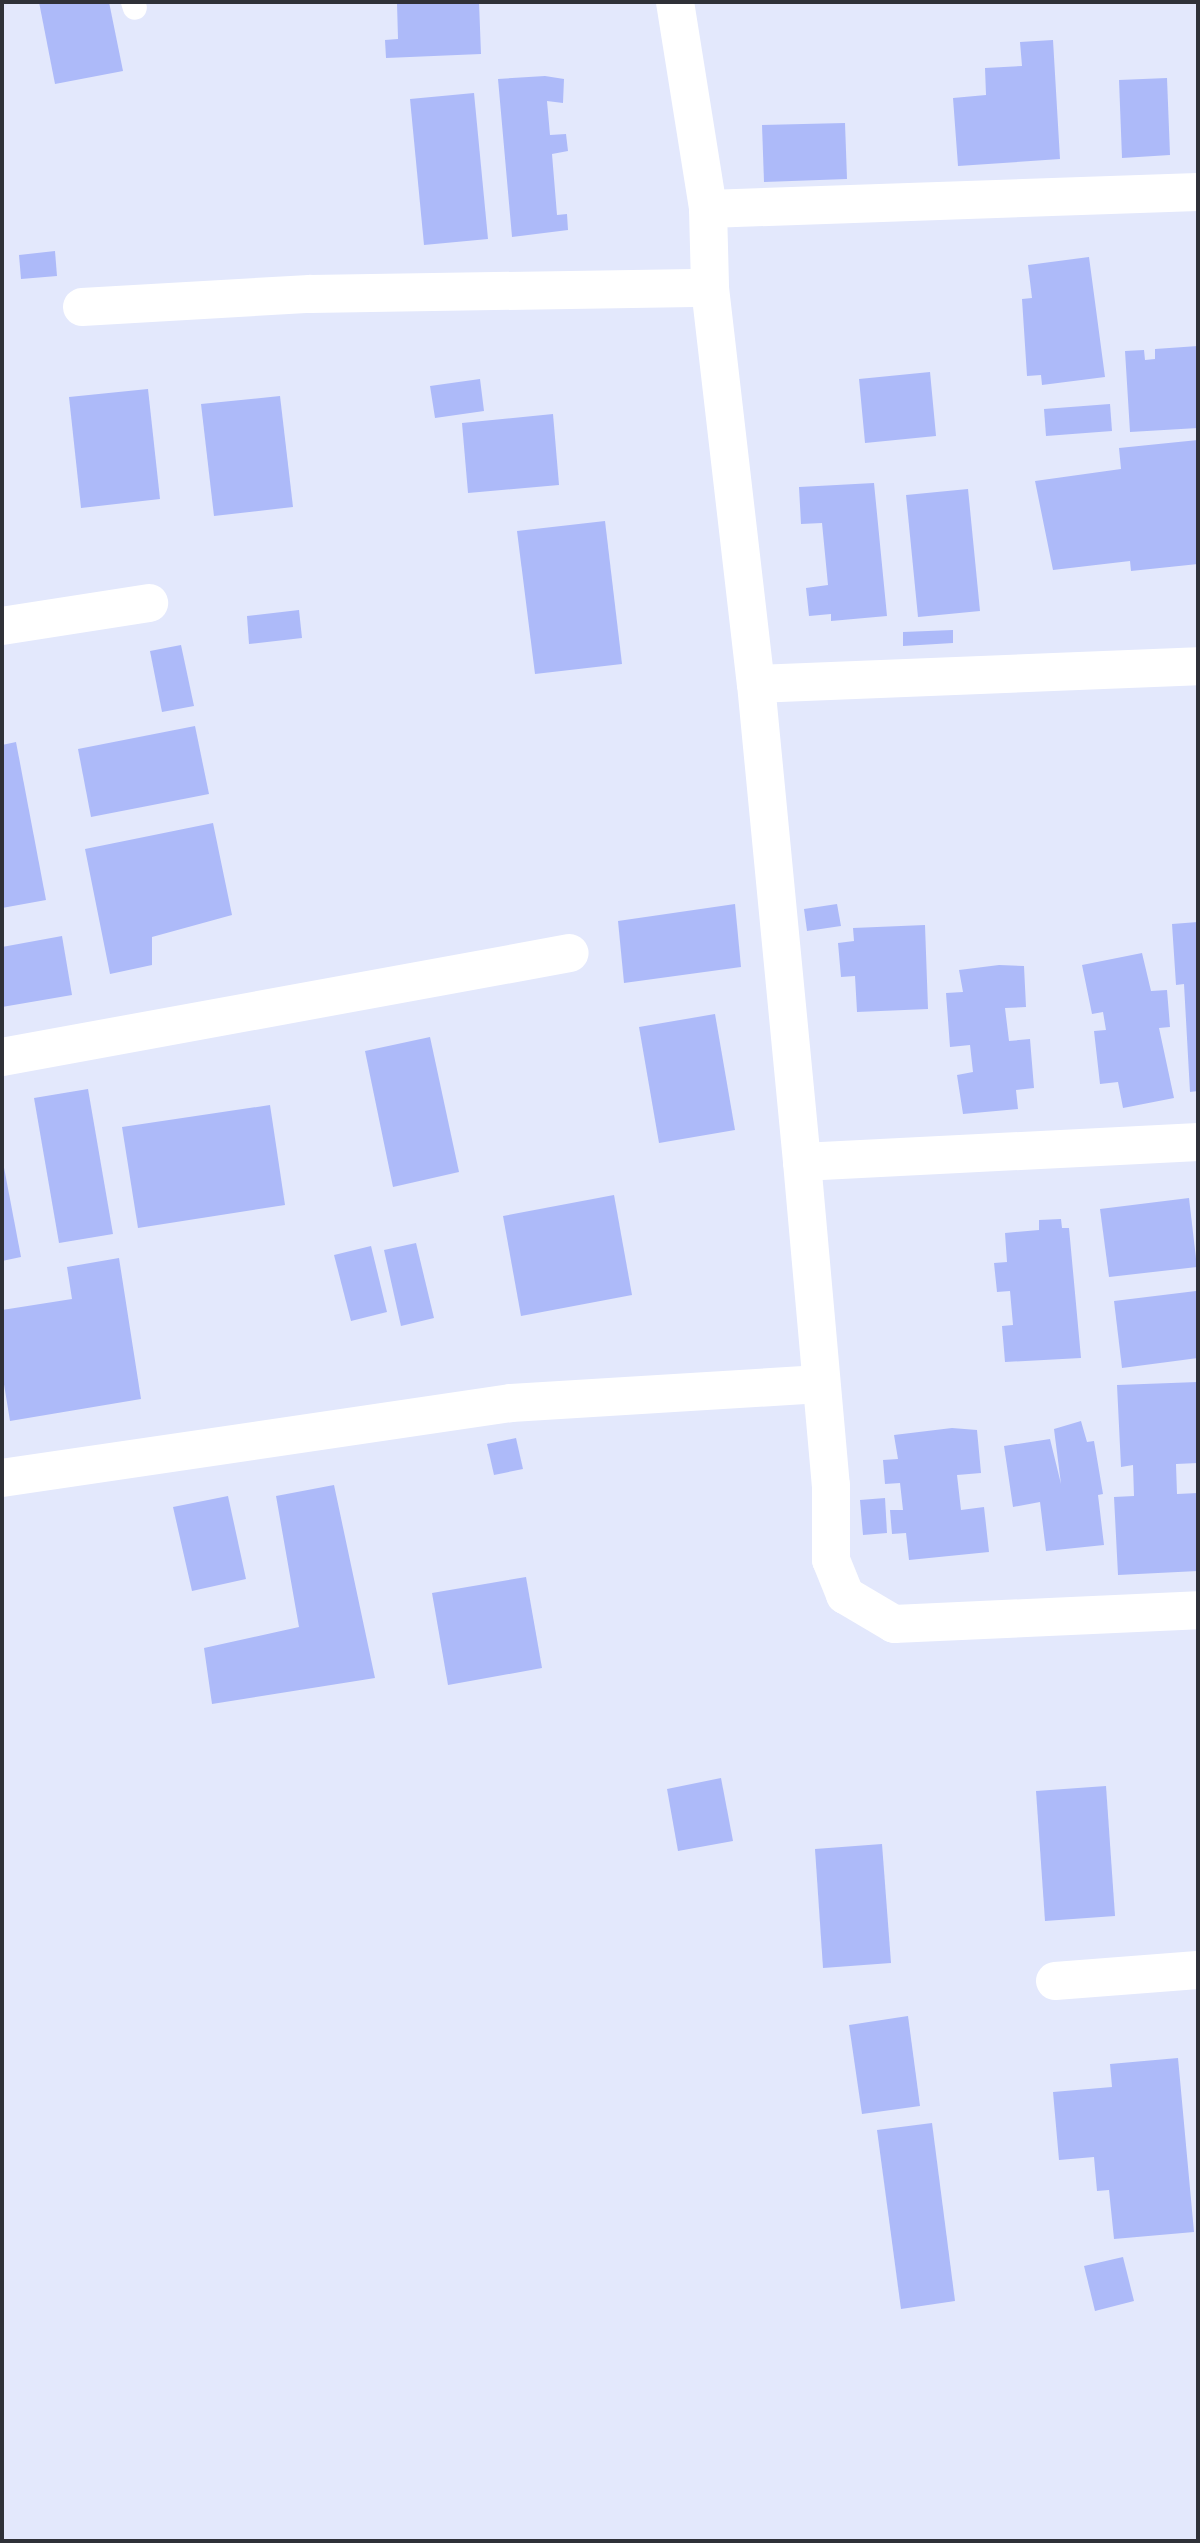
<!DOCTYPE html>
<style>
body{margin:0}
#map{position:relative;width:1200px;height:2543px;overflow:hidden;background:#e3e8fc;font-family:"Space Grotesk",sans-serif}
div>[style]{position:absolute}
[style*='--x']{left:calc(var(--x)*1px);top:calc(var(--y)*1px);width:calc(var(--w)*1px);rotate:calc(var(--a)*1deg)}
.building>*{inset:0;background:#adbaf9}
.lane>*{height:24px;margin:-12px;padding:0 12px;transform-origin:12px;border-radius:12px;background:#fff}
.street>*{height:38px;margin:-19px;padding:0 19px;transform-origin:19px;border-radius:19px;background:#fff}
span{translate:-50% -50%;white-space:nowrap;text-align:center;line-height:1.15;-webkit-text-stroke:6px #f4f6fe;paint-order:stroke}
.frame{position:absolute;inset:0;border:4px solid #2f3138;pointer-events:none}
</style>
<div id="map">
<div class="building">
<div style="clip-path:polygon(39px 2px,109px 2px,123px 71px,55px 84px)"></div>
<div style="clip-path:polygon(479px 2px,481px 54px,386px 58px,385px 40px,398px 39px,397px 3px)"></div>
<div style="clip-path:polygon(1053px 40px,1060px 159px,958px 166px,953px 98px,986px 95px,985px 68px,1022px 66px,1020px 42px)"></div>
<div style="clip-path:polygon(545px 76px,564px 79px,563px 103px,547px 101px,550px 135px,566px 134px,568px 151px,552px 154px,557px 215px,567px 214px,568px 230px,512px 237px,498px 79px)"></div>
<div style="clip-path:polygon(1167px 78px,1170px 155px,1122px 158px,1119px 80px)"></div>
<div style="clip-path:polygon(474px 93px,488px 239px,424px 245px,410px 99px)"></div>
<div style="clip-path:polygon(845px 123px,847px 179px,764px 182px,762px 125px)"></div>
<div style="clip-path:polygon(55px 251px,57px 276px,21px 279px,19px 255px)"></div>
<div style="clip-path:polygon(1089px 257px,1105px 377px,1042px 385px,1041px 375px,1027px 376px,1022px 299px,1032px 298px,1028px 265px)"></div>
<div style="clip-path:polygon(1198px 346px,1198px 428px,1130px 432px,1125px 351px,1144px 350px,1145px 360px,1155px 359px,1155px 349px)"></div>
<div style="clip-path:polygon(930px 372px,936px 436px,865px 443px,859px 379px)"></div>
<div style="clip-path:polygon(480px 379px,484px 411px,435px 418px,430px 386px)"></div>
<div style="clip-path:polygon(148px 389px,160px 499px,81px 508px,69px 397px)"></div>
<div style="clip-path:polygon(280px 396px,293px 507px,214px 516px,201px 404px)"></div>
<div style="clip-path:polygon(1110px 404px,1112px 431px,1046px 436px,1044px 409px)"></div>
<div style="clip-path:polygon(553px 414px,559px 485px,468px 493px,462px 423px)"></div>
<div style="clip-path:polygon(1198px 440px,1198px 564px,1131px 571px,1130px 561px,1053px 570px,1035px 481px,1121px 469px,1119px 448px)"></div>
<div style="clip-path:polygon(874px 483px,887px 616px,831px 621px,831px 614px,809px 616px,806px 588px,828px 585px,822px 523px,801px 524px,799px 487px)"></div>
<div style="clip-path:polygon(968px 489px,980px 611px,918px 617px,906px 495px)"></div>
<div style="clip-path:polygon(605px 521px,622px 664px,535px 674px,517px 531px)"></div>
<div style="clip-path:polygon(299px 610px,302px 638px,249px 644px,247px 616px)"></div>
<div style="clip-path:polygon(953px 630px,953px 643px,903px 646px,903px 632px)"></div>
<div style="clip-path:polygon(181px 645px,194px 706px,162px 712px,150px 651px)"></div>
<div style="clip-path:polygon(195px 726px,209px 794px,91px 817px,78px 749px)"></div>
<div style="clip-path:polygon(16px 742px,46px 900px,2px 908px,2px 745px)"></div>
<div style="clip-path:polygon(213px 823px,232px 915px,152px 937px,152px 965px,110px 974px,85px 849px)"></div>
<div style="clip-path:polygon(735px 904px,741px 967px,624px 983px,618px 921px)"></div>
<div style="clip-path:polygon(837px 904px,841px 926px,807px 931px,804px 909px)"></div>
<div style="clip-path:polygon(1198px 922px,1198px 1091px,1190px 1092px,1184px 984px,1176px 985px,1172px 924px)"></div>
<div style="clip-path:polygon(925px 925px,928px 1009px,857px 1012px,855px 976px,841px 977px,838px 943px,854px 941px,853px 928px)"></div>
<div style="clip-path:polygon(62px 936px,72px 995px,2px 1007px,2px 947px)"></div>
<div style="clip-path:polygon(1142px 953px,1151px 991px,1167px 990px,1170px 1027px,1159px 1028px,1174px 1098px,1123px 1108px,1118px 1082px,1100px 1084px,1094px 1031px,1106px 1030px,1103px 1012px,1092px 1014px,1082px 965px)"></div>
<div style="clip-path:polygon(999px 965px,1024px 966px,1026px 1007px,1005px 1008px,1009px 1041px,1030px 1039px,1034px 1088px,1016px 1090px,1018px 1109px,963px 1114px,957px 1075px,973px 1072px,970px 1045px,950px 1047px,946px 993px,963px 992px,959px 970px)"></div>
<div style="clip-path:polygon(715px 1014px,735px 1130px,659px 1143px,639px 1027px)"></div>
<div style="clip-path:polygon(430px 1037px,459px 1172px,393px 1187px,365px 1051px)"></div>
<div style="clip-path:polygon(88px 1089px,113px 1234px,59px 1243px,34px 1098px)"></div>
<div style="clip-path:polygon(270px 1105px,285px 1205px,138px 1228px,122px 1127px)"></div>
<div style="clip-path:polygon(2px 1157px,21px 1257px,2px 1261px)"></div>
<div style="clip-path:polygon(614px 1195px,632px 1295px,521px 1316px,503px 1216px)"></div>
<div style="clip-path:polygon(1189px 1198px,1197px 1267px,1109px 1277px,1100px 1209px)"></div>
<div style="clip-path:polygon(1061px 1219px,1062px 1228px,1069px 1228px,1081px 1358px,1005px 1362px,1002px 1326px,1013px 1325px,1010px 1291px,997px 1292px,994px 1263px,1007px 1262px,1005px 1233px,1039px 1230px,1039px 1220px)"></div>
<div style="clip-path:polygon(416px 1243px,434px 1318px,401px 1326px,384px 1250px)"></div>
<div style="clip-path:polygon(371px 1246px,387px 1312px,351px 1321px,334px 1255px)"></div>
<div style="clip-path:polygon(119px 1258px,141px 1399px,10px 1421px,2px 1372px,2px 1310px,72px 1299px,67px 1267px)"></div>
<div style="clip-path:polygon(1196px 1291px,1198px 1358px,1122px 1368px,1114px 1301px)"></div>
<div style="clip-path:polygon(1198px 1382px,1198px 1463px,1176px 1464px,1177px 1494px,1198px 1493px,1198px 1571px,1118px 1575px,1114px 1497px,1134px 1496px,1133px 1465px,1121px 1467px,1117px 1385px)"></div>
<div style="clip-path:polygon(1081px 1421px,1087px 1442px,1094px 1441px,1103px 1494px,1098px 1495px,1104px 1545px,1046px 1551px,1040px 1502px,1013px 1507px,1004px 1446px,1050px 1439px,1061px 1484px,1054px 1429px)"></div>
<div style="clip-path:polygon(952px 1428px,977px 1430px,981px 1473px,957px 1475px,961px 1510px,984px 1507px,989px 1552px,909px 1560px,906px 1533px,892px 1534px,890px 1510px,903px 1510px,900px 1483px,885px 1484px,883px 1460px,898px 1459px,894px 1435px)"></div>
<div style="clip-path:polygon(516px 1438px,523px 1469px,494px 1475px,487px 1444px)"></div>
<div style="clip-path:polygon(334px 1485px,375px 1678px,212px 1704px,204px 1648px,299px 1627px,276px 1496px)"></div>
<div style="clip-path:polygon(228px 1496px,246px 1579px,192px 1591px,173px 1507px)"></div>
<div style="clip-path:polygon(885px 1498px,887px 1533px,863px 1535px,860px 1500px)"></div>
<div style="clip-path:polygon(526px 1577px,542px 1668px,448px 1685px,432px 1593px)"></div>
<div style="clip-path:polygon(721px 1778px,733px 1841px,678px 1851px,667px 1789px)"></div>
<div style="clip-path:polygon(1106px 1786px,1115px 1916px,1045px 1921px,1036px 1791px)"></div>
<div style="clip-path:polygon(882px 1844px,891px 1963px,823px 1968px,815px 1849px)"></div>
<div style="clip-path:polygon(908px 2016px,920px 2106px,862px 2114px,849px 2025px)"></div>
<div style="clip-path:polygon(1178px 2058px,1194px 2232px,1114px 2239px,1109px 2190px,1097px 2191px,1094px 2157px,1059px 2160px,1053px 2092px,1112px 2087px,1110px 2064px)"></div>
<div style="clip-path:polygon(932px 2123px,955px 2301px,901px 2309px,877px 2130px)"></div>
<div style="clip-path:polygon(1123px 2257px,1134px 2301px,1095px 2311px,1084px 2266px)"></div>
</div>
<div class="lane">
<div style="--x:133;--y:2;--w:6;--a:72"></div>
</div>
<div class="street">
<div style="--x:675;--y:2;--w:210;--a:80.9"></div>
<div style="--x:708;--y:209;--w:79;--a:88.5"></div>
<div style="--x:710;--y:288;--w:399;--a:83.4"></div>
<div style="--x:756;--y:684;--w:480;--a:84.5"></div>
<div style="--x:802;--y:1162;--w:324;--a:84.9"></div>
<div style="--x:831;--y:1485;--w:75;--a:90"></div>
<div style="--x:831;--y:1560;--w:38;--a:68"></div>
<div style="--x:845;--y:1595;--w:57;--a:30.6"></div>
<div style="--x:894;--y:1624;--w:304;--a:-2.6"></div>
<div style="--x:708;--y:209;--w:490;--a:-2"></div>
<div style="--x:82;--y:307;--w:228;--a:-3.3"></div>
<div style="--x:310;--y:294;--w:400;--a:-0.9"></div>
<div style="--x:2;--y:626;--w:149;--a:-8.9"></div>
<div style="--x:756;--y:684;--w:442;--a:-2.3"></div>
<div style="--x:2;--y:1057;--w:577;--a:-10.38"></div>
<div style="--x:802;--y:1162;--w:397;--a:-2.9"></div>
<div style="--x:2;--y:1478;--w:514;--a:-8.38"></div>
<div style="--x:511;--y:1403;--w:310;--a:-3.5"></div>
<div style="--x:1055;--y:1981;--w:143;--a:-4.4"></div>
</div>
<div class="frame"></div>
</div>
